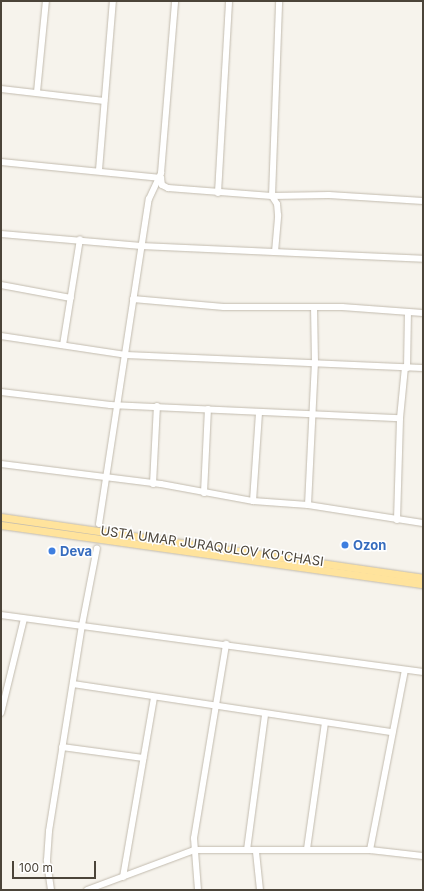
<!DOCTYPE html>
<style>
body{margin:0}
#map{position:relative;width:424px;height:891px;overflow:hidden;background:#f6f3ec;font-family:Inter,sans-serif}
div>[style]{position:absolute}
[style*='--x']{left:calc(var(--x)*1px);top:calc(var(--y)*1px);width:calc(var(--w)*1px);rotate:calc(var(--a)*1deg)}
.roads{filter:drop-shadow(0 0 1px #c2bbae) drop-shadow(0 0 1px #c2bbae)}
.minor>*{height:6px;margin:-3px;padding:0 3px;transform-origin:3px;border-radius:3px;background:#fff}
.major>*{height:7px;margin:-3.5px;padding:0 3.5px;transform-origin:3.5px;border-radius:3.5px;background:#ffe39c}
.dots>*{width:11px;height:11px;translate:-50% -50%;box-sizing:border-box;border:2px solid #fff;border-radius:50%}
span{translate:-50% -50%;white-space:nowrap;text-align:center;line-height:1.15;-webkit-text-stroke:3px #fff;paint-order:stroke}
.shop-label{font-size:13px;color:#366cbe;font-weight:700}
.left{translate:0 -50%;text-align:left}
.street-label{font-size:13px;color:#4b4439}
.frame{position:absolute;inset:0;border:2px solid #4b4439;pointer-events:none}
.scale{position:absolute;left:12px;top:861px;width:84px;height:18px;box-sizing:border-box;border:2px solid #4b4439;border-top:0;padding-left:5px;font-size:12px;line-height:14px;white-space:nowrap;color:#4b4439;-webkit-text-stroke:3px #fff;paint-order:stroke}
</style>
<div id="map">
<div class="roads">
<div class="minor">
<div style="--x:1;--y:89;--w:104;--a:6.6"></div>
<div style="--x:37;--y:92;--w:91;--a:-84.4"></div>
<div style="--x:1;--y:162;--w:161;--a:5.7"></div>
<div style="--x:161;--y:178;--w:7;--a:82"></div>
<div style="--x:162;--y:185;--w:7;--a:27"></div>
<div style="--x:168;--y:188;--w:104;--a:4.4"></div>
<div style="--x:272;--y:196;--w:57;--a:-1"></div>
<div style="--x:329;--y:195;--w:94;--a:3.7"></div>
<div style="--x:99;--y:170;--w:170;--a:-85.3"></div>
<div style="--x:218;--y:193;--w:192;--a:-86.7"></div>
<div style="--x:1;--y:234;--w:141;--a:4.9"></div>
<div style="--x:141;--y:246;--w:282;--a:2.6"></div>
<div style="--x:275;--y:252;--w:37;--a:-85"></div>
<div style="--x:278;--y:215;--w:11;--a:-95"></div>
<div style="--x:277;--y:204;--w:9;--a:-122"></div>
<div style="--x:272;--y:196;--w:195;--a:-87.9"></div>
<div style="--x:1;--y:285;--w:71;--a:10.5"></div>
<div style="--x:133;--y:299;--w:91;--a:5"></div>
<div style="--x:224;--y:307;--w:118;--a:0"></div>
<div style="--x:342;--y:307;--w:81;--a:4.2"></div>
<div style="--x:1;--y:336;--w:126;--a:8.6"></div>
<div style="--x:126;--y:355;--w:297;--a:2.5"></div>
<div style="--x:63;--y:345;--w:107;--a:-80.9"></div>
<div style="--x:407;--y:368;--w:56;--a:-89"></div>
<div style="--x:1;--y:392;--w:110;--a:6.8"></div>
<div style="--x:110;--y:405;--w:290;--a:2.6"></div>
<div style="--x:1;--y:464;--w:161;--a:7.1"></div>
<div style="--x:161;--y:484;--w:94;--a:10.5"></div>
<div style="--x:253;--y:501;--w:55;--a:4.2"></div>
<div style="--x:308;--y:505;--w:116;--a:8.9"></div>
<div style="--x:153;--y:484;--w:78;--a:-87.1"></div>
<div style="--x:204;--y:493;--w:84;--a:-87.3"></div>
<div style="--x:253;--y:501;--w:88;--a:-86.1"></div>
<div style="--x:308;--y:505;--w:142;--a:-87.2"></div>
<div style="--x:315;--y:363;--w:56;--a:-91"></div>
<div style="--x:397;--y:520;--w:102;--a:-88.3"></div>
<div style="--x:400;--y:418;--w:51;--a:-84.4"></div>
<div style="--x:99;--y:524;--w:329;--a:-81.3"></div>
<div style="--x:149;--y:199;--w:29;--a:-65"></div>
<div style="--x:161;--y:173;--w:173;--a:-85.3"></div>
<div style="--x:1;--y:615;--w:426;--a:7.7"></div>
<div style="--x:73;--y:684;--w:323;--a:8.6"></div>
<div style="--x:1;--y:713;--w:97;--a:-76.3"></div>
<div style="--x:62;--y:747;--w:82;--a:7.7"></div>
<div style="--x:307;--y:849;--w:127;--a:-81.9"></div>
<div style="--x:247;--y:850;--w:136;--a:-82.4"></div>
<div style="--x:370;--y:850;--w:183;--a:-79"></div>
<div style="--x:256;--y:852;--w:38;--a:84"></div>
<div style="--x:123;--y:877;--w:182;--a:-80.2"></div>
<div style="--x:51;--y:890;--w:30;--a:-98"></div>
<div style="--x:47;--y:860;--w:29;--a:-86"></div>
<div style="--x:49;--y:831;--w:209;--a:-80.9"></div>
<div style="--x:82;--y:625;--w:78;--a:-79"></div>
<div style="--x:87;--y:890;--w:114;--a:-20.5"></div>
<div style="--x:194;--y:850;--w:176;--a:0"></div>
<div style="--x:370;--y:850;--w:53;--a:6.5"></div>
<div style="--x:198;--y:890;--w:52;--a:-94.4"></div>
<div style="--x:194;--y:838;--w:197;--a:-80.6"></div>
</div>
<div class="major">
<div style="--x:1;--y:517;--w:426;--a:8.2"></div>
<div style="--x:1;--y:525;--w:426;--a:8"></div>
</div>
</div>
<div class="dots">
<div style="left:345px;top:545px;background:#3f7fe0"></div>
<div style="left:52px;top:551px;background:#3f7fe0"></div>
</div>
<div class="shop-label">
<span class="left" style="left:353px;top:545px">Ozon</span>
<span class="left" style="left:60px;top:551px">Deva</span>
</div>
<div class="street-label">
<span style="left:212px;top:546px;rotate:8deg">USTA UMAR JURAQULOV KO'CHASI</span>
</div>
<div class="frame"></div>
<div class="scale">100 m</div>
</div>
